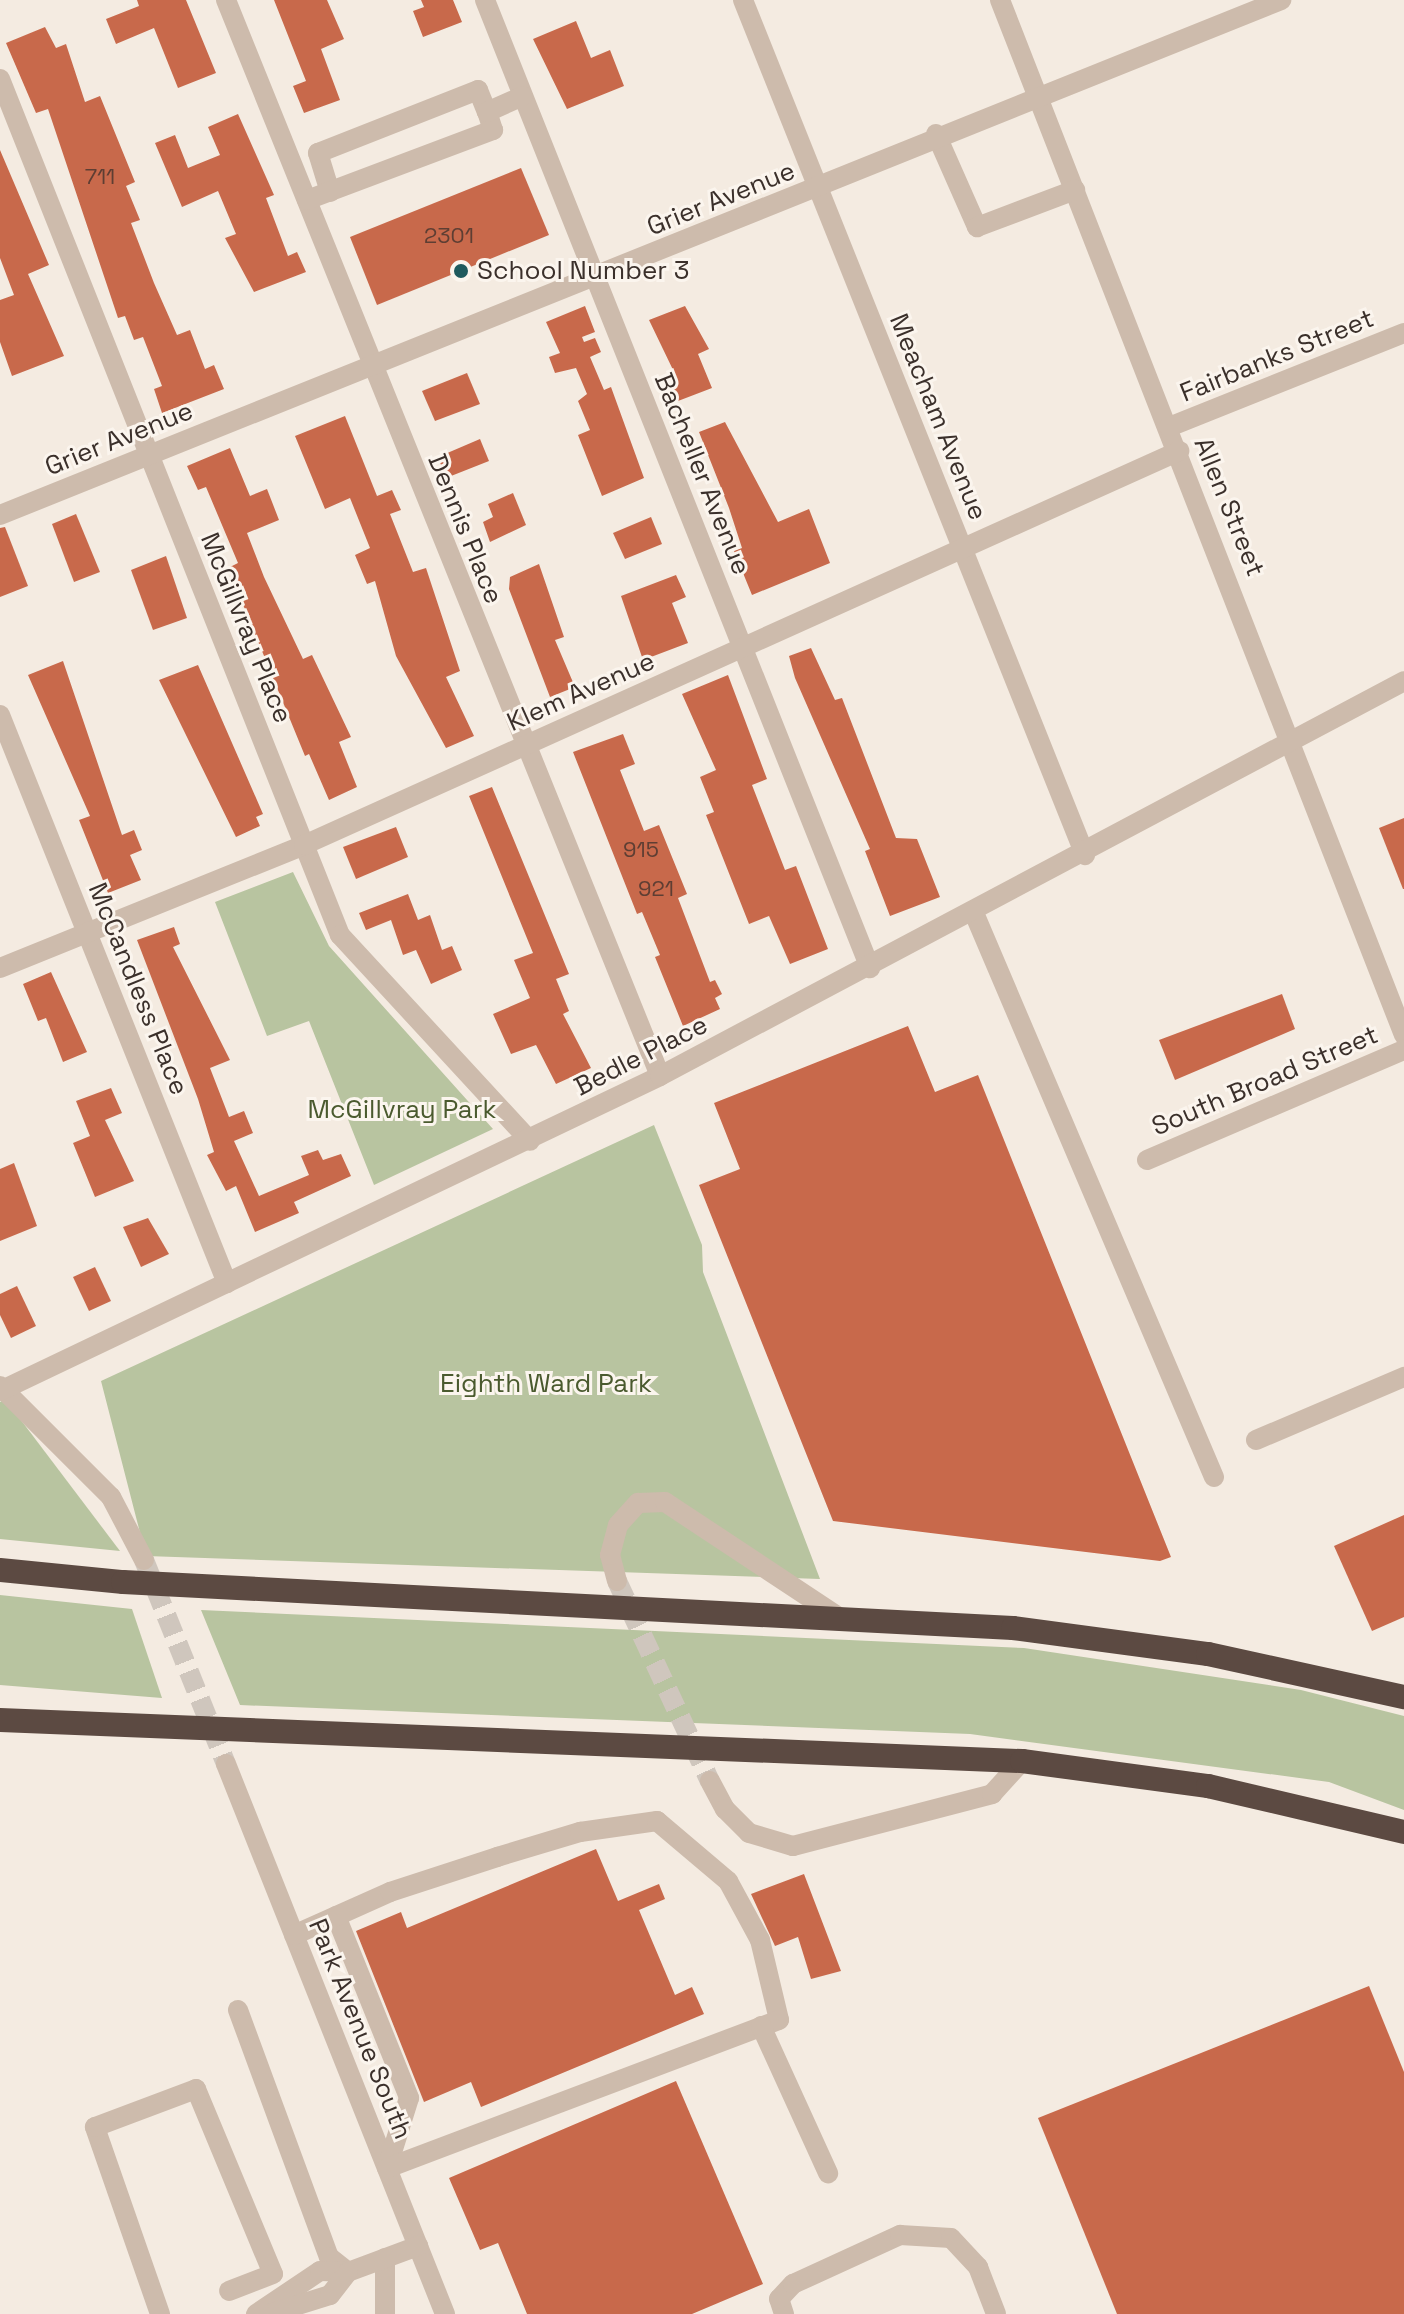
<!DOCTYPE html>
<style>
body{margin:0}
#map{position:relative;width:1404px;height:2314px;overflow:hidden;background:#f4ebe1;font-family:"Space Grotesk",sans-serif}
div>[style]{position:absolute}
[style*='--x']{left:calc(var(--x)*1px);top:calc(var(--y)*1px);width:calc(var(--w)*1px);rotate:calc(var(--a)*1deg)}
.green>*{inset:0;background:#b8c4a0}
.building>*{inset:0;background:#c8694b}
.minor-tunnel>*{height:20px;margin-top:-10px;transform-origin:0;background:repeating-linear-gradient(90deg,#cfc6bd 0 20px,transparent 0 30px)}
.minor>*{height:20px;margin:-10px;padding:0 10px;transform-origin:10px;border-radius:10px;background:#cdbbac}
.highway>*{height:24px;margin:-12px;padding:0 12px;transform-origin:12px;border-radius:12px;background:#5c4a42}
.dots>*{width:22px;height:22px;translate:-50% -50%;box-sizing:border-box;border:4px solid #fbf5ee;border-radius:50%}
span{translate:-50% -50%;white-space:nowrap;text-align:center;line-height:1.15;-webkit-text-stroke:6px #fbf5ee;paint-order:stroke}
.number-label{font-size:22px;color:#5e3e33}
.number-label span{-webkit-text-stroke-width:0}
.street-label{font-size:26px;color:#3b302b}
.poi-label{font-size:26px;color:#3b302b}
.left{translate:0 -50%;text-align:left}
.park-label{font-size:26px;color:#4a5a2e}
</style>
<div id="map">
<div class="green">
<div style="clip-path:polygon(293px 872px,329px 946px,493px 1129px,374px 1185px,309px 1021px,267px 1036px,215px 902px)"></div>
<div style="clip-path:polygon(654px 1125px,702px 1245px,703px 1272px,820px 1579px,146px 1556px,101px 1381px)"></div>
<div style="clip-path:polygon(5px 1399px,120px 1551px,0 1539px,0 1402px)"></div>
<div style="clip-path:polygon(0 1595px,132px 1609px,162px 1698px,0 1685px)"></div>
<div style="clip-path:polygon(201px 1610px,1024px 1648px,1301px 1690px,1404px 1716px,1404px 1810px,1329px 1782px,970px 1734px,240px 1705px)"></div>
</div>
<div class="building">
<div style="clip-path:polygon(137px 0,186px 0,216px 73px,178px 88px,154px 28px,116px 44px,106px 19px,139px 6px)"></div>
<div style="clip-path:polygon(274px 0,327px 0,344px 39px,321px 49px,340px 100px,304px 113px,293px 86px,306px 81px)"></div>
<div style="clip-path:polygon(421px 0,453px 0,462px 22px,423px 37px,413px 11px,424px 7px)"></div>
<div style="clip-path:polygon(576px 21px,591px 58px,610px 50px,624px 86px,567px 109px,533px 39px)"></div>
<div style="clip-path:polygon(45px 27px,56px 48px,66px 44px,85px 102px,100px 96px,135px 182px,126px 186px,140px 220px,131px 223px,154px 283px,177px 335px,190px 330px,205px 369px,214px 365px,224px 389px,162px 413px,154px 389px,162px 386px,143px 337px,134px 340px,125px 316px,118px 318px,48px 109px,36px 113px,6px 43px)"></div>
<div style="clip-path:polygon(238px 114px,274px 195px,266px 198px,288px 256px,297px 252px,306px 272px,254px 292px,225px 238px,236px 234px,218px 191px,182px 207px,155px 143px,175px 135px,188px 168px,220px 155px,208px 127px)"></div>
<div style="clip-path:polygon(0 150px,49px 265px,28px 274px,64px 356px,12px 376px,0 342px,0 300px,14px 295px,0 258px)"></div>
<div style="clip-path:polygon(521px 168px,549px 235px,377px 305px,350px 237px)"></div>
<div style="clip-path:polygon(585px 306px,595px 332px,582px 337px,584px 342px,595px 338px,601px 352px,590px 357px,604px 390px,611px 387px,644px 478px,602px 496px,578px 435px,590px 430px,578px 401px,587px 394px,576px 368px,555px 373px,549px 357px,560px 353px,546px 322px)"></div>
<div style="clip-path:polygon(685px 306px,709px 349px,698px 354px,712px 388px,678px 401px,669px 376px,675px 374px,649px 320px)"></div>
<div style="clip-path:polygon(467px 373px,480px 404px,435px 421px,422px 391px)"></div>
<div style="clip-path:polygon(345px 416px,377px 496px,392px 490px,401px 510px,390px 514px,413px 572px,426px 568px,460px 671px,446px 677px,474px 736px,446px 748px,396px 656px,375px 581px,367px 584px,355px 555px,370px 548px,350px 498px,325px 509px,295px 436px)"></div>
<div style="clip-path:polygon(725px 422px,778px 522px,809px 509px,830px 563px,752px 595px,734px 551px,742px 548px,729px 508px,699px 432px)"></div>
<div style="clip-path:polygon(480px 439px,489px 461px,446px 478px,438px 457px)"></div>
<div style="clip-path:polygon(230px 448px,250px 496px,267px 489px,279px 520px,247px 533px,264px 577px,303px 659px,312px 655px,351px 737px,339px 742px,357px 787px,329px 800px,309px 754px,305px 756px,228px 568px,238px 563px,206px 487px,198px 490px,187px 466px)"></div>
<div style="clip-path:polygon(513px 493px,526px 525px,490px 542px,483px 522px,493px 517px,488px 504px)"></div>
<div style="clip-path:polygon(76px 514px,100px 572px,74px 582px,52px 524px)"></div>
<div style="clip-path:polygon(651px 517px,662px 544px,625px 559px,613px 533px)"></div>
<div style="clip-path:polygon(5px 527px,28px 586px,0 597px,0 528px)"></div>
<div style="clip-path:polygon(166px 556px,187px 618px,153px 630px,131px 570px)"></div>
<div style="clip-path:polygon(539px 564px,564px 637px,555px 640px,575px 687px,550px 697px,509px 589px,510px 577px)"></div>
<div style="clip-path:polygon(676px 575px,686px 597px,672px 603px,688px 643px,643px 660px,621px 596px)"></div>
<div style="clip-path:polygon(811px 648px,835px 700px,842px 698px,896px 838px,917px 839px,940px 897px,890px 916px,865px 851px,870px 849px,795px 678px,789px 656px)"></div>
<div style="clip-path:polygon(63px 661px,122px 835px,134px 830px,142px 850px,130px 855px,141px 880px,108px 893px,79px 820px,90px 816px,28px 675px)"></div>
<div style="clip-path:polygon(198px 665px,263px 814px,256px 817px,260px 826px,236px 837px,159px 680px)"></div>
<div style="clip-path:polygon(728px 675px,767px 779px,752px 785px,785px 870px,796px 866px,828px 949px,790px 964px,769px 916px,749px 924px,706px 815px,714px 812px,700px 777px,716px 770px,682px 694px)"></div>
<div style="clip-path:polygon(623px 734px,635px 764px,620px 770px,644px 831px,659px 825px,687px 894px,678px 898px,710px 982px,715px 980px,722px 994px,715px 998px,720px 1009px,683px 1026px,655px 957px,660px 955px,642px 912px,637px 914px,573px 752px)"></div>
<div style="clip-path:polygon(492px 787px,569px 974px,556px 979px,569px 1011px,563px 1014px,591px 1068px,556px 1084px,536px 1045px,511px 1054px,493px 1014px,530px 998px,514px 960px,533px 953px,469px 796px)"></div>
<div style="clip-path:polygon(1404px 818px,1404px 889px,1403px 889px,1379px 828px)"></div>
<div style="clip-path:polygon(396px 827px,408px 857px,356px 879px,343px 847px)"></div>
<div style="clip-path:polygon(408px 894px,418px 920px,430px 915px,442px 950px,452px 946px,462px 970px,431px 984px,416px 950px,403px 955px,391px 920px,366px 930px,359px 913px)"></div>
<div style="clip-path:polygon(174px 927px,180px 944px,173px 947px,230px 1060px,210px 1068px,229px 1117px,244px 1111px,253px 1133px,234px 1141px,259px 1196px,309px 1175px,301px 1156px,318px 1150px,323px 1160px,341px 1154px,351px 1176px,294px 1202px,299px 1213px,255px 1232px,236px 1186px,226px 1191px,207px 1155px,214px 1152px,198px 1099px,137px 940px)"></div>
<div style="clip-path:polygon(51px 972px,87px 1052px,63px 1062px,46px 1018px,38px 1021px,23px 984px)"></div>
<div style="clip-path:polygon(1282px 994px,1295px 1029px,1175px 1080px,1159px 1040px)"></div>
<div style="clip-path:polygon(908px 1026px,935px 1092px,978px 1075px,1171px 1557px,1160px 1561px,833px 1521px,699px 1185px,740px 1169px,714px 1103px)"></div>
<div style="clip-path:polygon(111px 1088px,122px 1113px,105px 1120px,134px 1181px,95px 1197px,73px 1143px,90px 1136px,76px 1101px)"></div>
<div style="clip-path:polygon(14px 1163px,37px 1226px,0 1241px,0 1169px)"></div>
<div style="clip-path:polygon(148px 1218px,169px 1254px,141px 1267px,123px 1227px)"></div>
<div style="clip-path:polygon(95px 1267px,111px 1301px,89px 1311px,73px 1277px)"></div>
<div style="clip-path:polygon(17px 1286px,36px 1326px,11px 1338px,0 1315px,0 1294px)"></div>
<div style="clip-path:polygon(1404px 1515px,1404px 1617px,1372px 1631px,1334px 1546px)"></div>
<div style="clip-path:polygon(596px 1849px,618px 1901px,659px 1884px,665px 1899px,639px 1910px,675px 1995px,692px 1987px,704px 2014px,481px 2107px,471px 2082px,424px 2102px,356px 1931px,401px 1912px,407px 1928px)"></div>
<div style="clip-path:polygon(804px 1874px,841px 1971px,811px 1979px,798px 1937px,775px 1946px,751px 1894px)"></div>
<div style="clip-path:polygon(1369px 1986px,1404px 2072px,1404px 2314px,1117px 2314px,1038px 2118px)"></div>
<div style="clip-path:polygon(676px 2081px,763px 2284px,692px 2314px,527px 2314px,498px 2243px,480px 2250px,449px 2178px)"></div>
</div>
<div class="minor-tunnel">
<div style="--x:144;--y:1560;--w:220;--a:68.1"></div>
<div style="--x:617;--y:1581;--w:221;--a:65.1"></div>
</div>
<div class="minor">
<div style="--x:226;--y:0;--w:1160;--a:68.03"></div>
<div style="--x:485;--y:0;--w:1042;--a:68.31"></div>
<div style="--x:743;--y:0;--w:921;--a:68.2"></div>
<div style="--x:1000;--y:0;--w:1111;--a:68.68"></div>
<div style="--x:0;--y:79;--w:921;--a:68.34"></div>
<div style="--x:340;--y:935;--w:280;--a:47.3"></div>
<div style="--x:936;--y:134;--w:102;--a:66.2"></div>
<div style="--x:977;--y:227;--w:105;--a:-20.7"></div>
<div style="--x:330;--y:192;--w:41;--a:-107.1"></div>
<div style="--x:318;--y:153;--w:172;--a:-21.5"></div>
<div style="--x:478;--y:90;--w:24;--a:68"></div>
<div style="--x:307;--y:200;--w:199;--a:-20.6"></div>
<div style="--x:493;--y:130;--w:19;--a:-108"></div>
<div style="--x:487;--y:112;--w:39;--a:-24"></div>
<div style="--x:1169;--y:427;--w:253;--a:-21.8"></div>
<div style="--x:0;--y:515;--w:1381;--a:-21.9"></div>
<div style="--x:0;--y:715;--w:612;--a:68.22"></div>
<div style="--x:974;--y:913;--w:613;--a:66.95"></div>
<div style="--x:0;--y:968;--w:328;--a:-22"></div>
<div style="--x:304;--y:845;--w:960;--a:-24.24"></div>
<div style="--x:1147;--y:1160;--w:280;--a:-23.2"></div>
<div style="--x:0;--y:1386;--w:157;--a:45"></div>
<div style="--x:111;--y:1497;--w:71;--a:62.4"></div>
<div style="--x:0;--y:1391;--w:731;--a:-25.51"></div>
<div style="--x:660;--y:1076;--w:842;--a:-27.96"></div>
<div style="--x:1256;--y:1440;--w:161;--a:-23.1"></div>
<div style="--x:617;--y:1581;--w:27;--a:-105"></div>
<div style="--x:610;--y:1555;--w:31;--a:-75"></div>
<div style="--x:618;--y:1525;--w:30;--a:-48"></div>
<div style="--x:638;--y:1503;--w:27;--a:-2"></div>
<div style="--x:665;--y:1502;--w:212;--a:33.5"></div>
<div style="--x:226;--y:1764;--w:592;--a:68.29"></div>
<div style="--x:710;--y:1781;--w:32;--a:62"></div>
<div style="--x:725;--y:1809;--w:34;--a:45"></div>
<div style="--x:749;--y:1833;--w:46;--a:16.5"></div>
<div style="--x:793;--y:1846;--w:206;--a:-14.6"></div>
<div style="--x:992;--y:1794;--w:45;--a:-47.7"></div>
<div style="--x:336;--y:1916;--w:196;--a:68.1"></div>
<div style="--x:409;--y:2098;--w:73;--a:107.4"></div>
<div style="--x:294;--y:1935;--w:105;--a:-24.1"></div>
<div style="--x:390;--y:1892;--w:113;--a:-18.1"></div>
<div style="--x:497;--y:1857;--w:87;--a:-16.8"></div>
<div style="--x:580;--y:1832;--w:78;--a:-8.1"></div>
<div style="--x:657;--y:1821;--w:93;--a:40.2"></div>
<div style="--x:728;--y:1881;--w:67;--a:61.5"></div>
<div style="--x:760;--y:1940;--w:82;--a:76.6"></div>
<div style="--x:779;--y:2020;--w:419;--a:159.3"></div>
<div style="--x:238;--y:2010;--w:263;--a:69.8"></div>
<div style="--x:329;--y:2257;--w:24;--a:38"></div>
<div style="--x:761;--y:2026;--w:162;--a:65.5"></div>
<div style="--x:385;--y:2258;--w:56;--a:90"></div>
<div style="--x:160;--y:2314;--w:198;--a:-109.2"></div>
<div style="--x:95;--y:2127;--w:108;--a:-20.6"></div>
<div style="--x:196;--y:2089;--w:200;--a:67.4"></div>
<div style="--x:273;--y:2274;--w:47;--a:158.9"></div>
<div style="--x:256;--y:2314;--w:77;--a:-33.9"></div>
<div style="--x:320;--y:2271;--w:28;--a:2"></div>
<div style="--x:348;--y:2272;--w:75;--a:-20.4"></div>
<div style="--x:269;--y:2314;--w:64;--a:-17.3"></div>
<div style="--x:330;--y:2295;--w:29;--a:-52"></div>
<div style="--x:784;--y:2314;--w:16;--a:-108"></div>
<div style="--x:779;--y:2299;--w:21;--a:-47"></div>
<div style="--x:793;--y:2284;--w:118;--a:-24.6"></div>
<div style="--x:900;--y:2235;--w:51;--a:3.4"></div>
<div style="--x:951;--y:2238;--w:40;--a:47"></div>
<div style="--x:978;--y:2267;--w:50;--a:69"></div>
</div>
<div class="highway">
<div style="--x:0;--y:1570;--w:124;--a:5.6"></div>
<div style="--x:123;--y:1582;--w:891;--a:2.96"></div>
<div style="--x:1013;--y:1628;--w:197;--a:7.6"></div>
<div style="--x:1208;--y:1654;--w:201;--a:12.4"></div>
<div style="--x:0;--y:1720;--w:1023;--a:2.3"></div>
<div style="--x:1022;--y:1761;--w:188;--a:7.7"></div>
<div style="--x:1208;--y:1786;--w:201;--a:13.2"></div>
</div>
<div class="dots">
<div style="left:461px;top:271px;background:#1f5a5e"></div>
</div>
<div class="number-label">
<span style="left:100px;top:177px">711</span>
<span style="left:449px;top:236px">2301</span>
<span style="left:641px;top:850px">915</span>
<span style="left:656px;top:889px">921</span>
</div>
<div class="street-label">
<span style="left:721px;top:199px;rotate:-22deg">Grier Avenue</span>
<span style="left:1277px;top:356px;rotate:-22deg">Fairbanks Street</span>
<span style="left:938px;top:417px;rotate:68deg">Meacham Avenue</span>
<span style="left:119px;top:439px;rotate:-22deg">Grier Avenue</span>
<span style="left:702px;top:474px;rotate:68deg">Bacheller Avenue</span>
<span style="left:1229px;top:507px;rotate:68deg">Allen Street</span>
<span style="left:465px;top:529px;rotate:68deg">Dennis Place</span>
<span style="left:246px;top:628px;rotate:68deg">McGillvray Place</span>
<span style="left:581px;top:692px;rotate:-24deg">Klem Avenue</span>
<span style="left:138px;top:989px;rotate:68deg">McCandless Place</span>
<span style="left:641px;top:1056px;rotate:-27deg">Bedle Place</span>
<span style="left:1265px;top:1081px;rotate:-23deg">South Broad Street</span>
<span style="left:360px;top:2029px;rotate:68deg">Park Avenue South</span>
</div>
<div class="poi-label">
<span class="left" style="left:477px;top:271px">School Number 3</span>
</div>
<div class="park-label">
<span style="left:402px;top:1110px">McGillvray Park</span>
<span style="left:546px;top:1384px">Eighth Ward Park</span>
</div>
</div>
